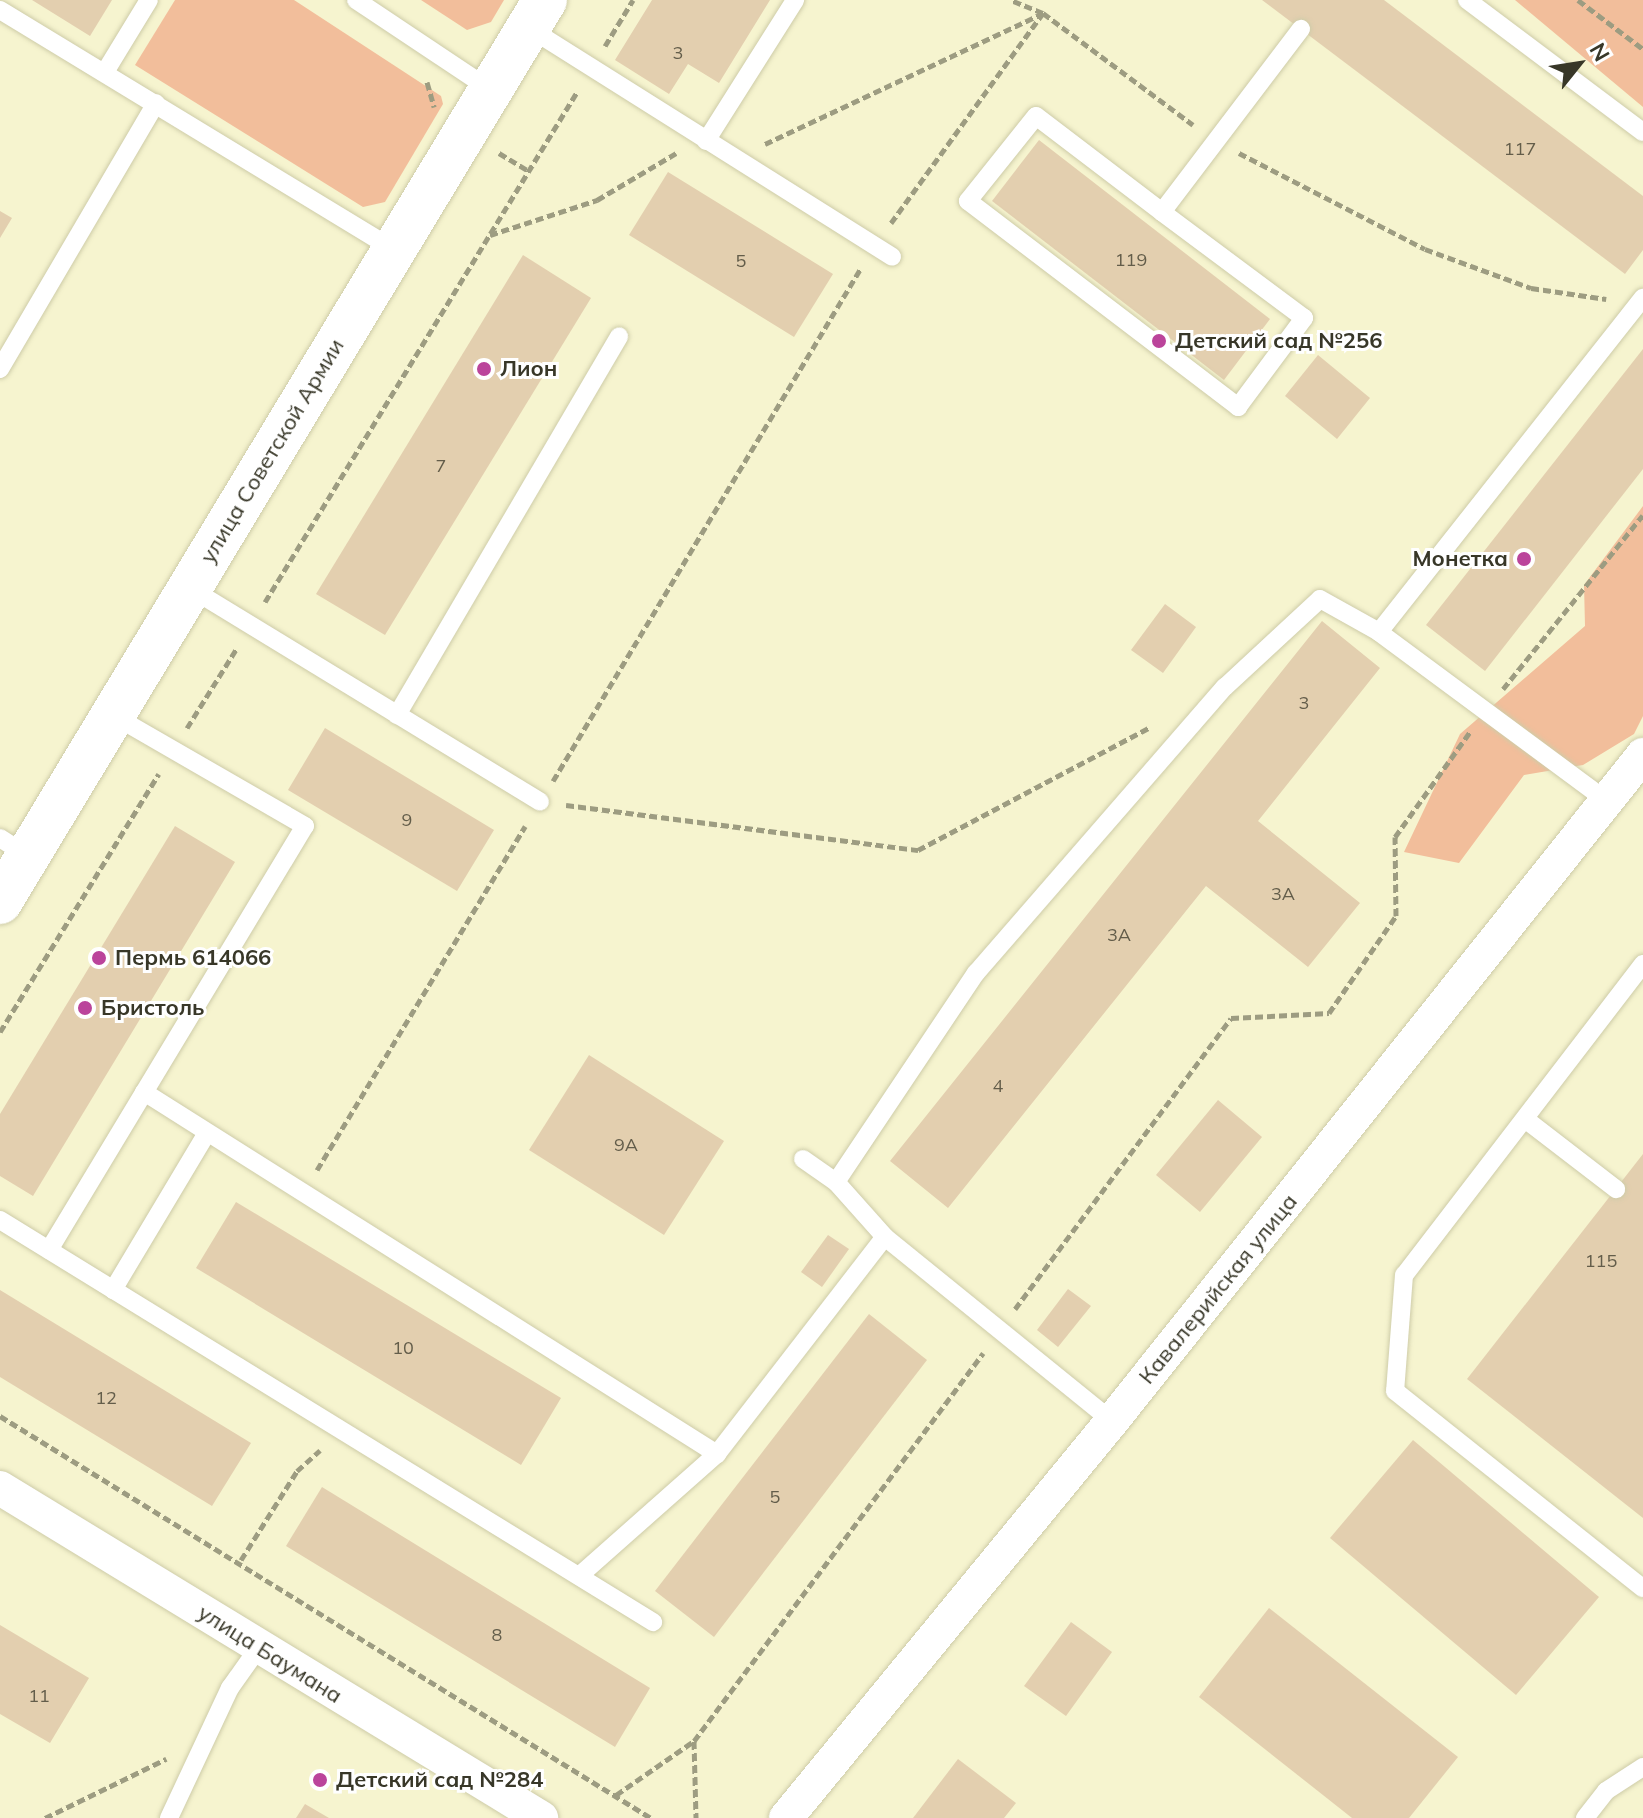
<!DOCTYPE html>
<meta charset="utf-8">
<style>
body{margin:0}
#map{position:relative;width:1643px;height:1818px;overflow:hidden;background:#f6f4cf;font-family:Mulish,sans-serif}
div>[style]{position:absolute}
[style*='--x']{left:calc(var(--x)*1px);top:calc(var(--y)*1px);width:calc(var(--w)*1px);rotate:calc(var(--a)*1deg)}
.green>*{inset:0;background:#f2be9b}
.building>*{inset:0;background:#e3cfaf}
.path>*{height:5px;margin-top:-2.5px;transform-origin:0;background:repeating-linear-gradient(90deg,#9d9c81 0 8px,transparent 0 12px)}
.roads{filter:drop-shadow(0 0 2px #cecca8) drop-shadow(0 0 2px #cecca8)}
.service>*{height:18px;margin:-9px;padding:0 9px;transform-origin:9px;border-radius:9px;background:#fff}
.minor>*{height:34px;margin:-17px;padding:0 17px;transform-origin:17px;border-radius:17px;background:#fff}
.tertiary>*{height:44px;margin:-22px;padding:0 22px;transform-origin:22px;border-radius:22px;background:#fff}
.dots>*{width:22px;height:22px;translate:-50% -50%;box-sizing:border-box;border:4px solid #fff;border-radius:50%}
span{translate:-50% -50%;white-space:nowrap;text-align:center;line-height:1.15;-webkit-text-stroke:6px #fff;paint-order:stroke}
.number-label{font-size:18px;color:#635d4a}
.number-label span{-webkit-text-stroke-width:0}
.poi-label{font-size:22px;color:#383728;font-weight:700}
.left{translate:0 -50%;text-align:left}
.right{translate:-100% -50%;text-align:right}
.street-label{font-size:22px;color:#383728}
.north{position:absolute;left:1539px;top:24px;width:80px;height:80px;-webkit-text-stroke:6px #fff;paint-order:stroke;rotate:60deg;font-size:22px;font-weight:700;line-height:32px;text-align:center;color:#383728}
.north::after{content:'';display:block;margin:auto;width:28px;height:36px;background:#383728;clip-path:polygon(50% 0,100% 100%,50% 72%,0 100%)}
</style>
<div id="map">
<div class="green">
<div style="clip-path:polygon(175px 0,294px 0,441px 96px,443px 104px,385px 202px,363px 207px,135px 65px)"></div>
<div style="clip-path:polygon(421px 0,504px 0,491px 22px,467px 30px)"></div>
<div style="clip-path:polygon(1515px 0,1643px 0,1643px 107px)"></div>
<div style="clip-path:polygon(1643px 506px,1643px 716px,1634px 734px,1583px 765px,1524px 775px,1459px 863px,1404px 852px,1460px 734px,1585px 626px,1584px 585px)"></div>
</div>
<div class="building">
<div style="clip-path:polygon(32px 0,112px 0,90px 36px)"></div>
<div style="clip-path:polygon(652px 0,770px 0,719px 83px,688px 64px,669px 94px,615px 60px)"></div>
<div style="clip-path:polygon(1262px 0,1384px 0,1643px 196px,1643px 250px,1625px 274px)"></div>
<div style="clip-path:polygon(1039px 140px,1270px 319px,1224px 380px,992px 201px)"></div>
<div style="clip-path:polygon(668px 172px,833px 274px,794px 337px,629px 235px)"></div>
<div style="clip-path:polygon(0 211px,12px 218px,0 238px)"></div>
<div style="clip-path:polygon(523px 255px,591px 298px,385px 635px,316px 594px)"></div>
<div style="clip-path:polygon(1643px 349px,1643px 469px,1485px 671px,1426px 625px)"></div>
<div style="clip-path:polygon(1318px 355px,1370px 398px,1337px 439px,1285px 396px)"></div>
<div style="clip-path:polygon(1165px 604px,1196px 627px,1163px 673px,1131px 650px)"></div>
<div style="clip-path:polygon(1322px 621px,1380px 668px,1258px 821px,1360px 903px,1308px 967px,1206px 886px,948px 1208px,890px 1161px)"></div>
<div style="clip-path:polygon(325px 728px,494px 830px,457px 891px,288px 790px)"></div>
<div style="clip-path:polygon(175px 826px,235px 862px,33px 1196px,0 1176px,0 1114px)"></div>
<div style="clip-path:polygon(589px 1055px,724px 1141px,664px 1235px,529px 1150px)"></div>
<div style="clip-path:polygon(1218px 1100px,1262px 1137px,1200px 1212px,1156px 1175px)"></div>
<div style="clip-path:polygon(1643px 1154px,1643px 1518px,1467px 1379px)"></div>
<div style="clip-path:polygon(236px 1202px,561px 1398px,521px 1465px,196px 1268px)"></div>
<div style="clip-path:polygon(828px 1235px,849px 1249px,822px 1287px,801px 1272px)"></div>
<div style="clip-path:polygon(1068px 1289px,1091px 1306px,1058px 1347px,1037px 1330px)"></div>
<div style="clip-path:polygon(0 1290px,251px 1443px,212px 1506px,0 1377px)"></div>
<div style="clip-path:polygon(869px 1314px,927px 1360px,714px 1637px,655px 1591px)"></div>
<div style="clip-path:polygon(1413px 1440px,1599px 1597px,1516px 1695px,1330px 1538px)"></div>
<div style="clip-path:polygon(322px 1487px,650px 1688px,615px 1747px,286px 1546px)"></div>
<div style="clip-path:polygon(1269px 1608px,1458px 1757px,1409px 1818px,1352px 1818px,1199px 1697px)"></div>
<div style="clip-path:polygon(1071px 1622px,1112px 1652px,1066px 1716px,1024px 1686px)"></div>
<div style="clip-path:polygon(0 1625px,89px 1678px,50px 1743px,0 1714px)"></div>
<div style="clip-path:polygon(958px 1759px,1016px 1803px,1004px 1818px,913px 1818px)"></div>
<div style="clip-path:polygon(305px 1804px,329px 1818px,296px 1818px)"></div>
</div>
<div class="path">
<div style="--x:1578;--y:0;--w:81;--a:37"></div>
<div style="--x:605;--y:46;--w:54;--a:-58.7"></div>
<div style="--x:427;--y:82;--w:26;--a:74"></div>
<div style="--x:765;--y:144;--w:307;--a:-25.2"></div>
<div style="--x:1043;--y:13;--w:187;--a:36.7"></div>
<div style="--x:499;--y:153;--w:35;--a:31"></div>
<div style="--x:1239;--y:153;--w:209;--a:27.3"></div>
<div style="--x:1425;--y:249;--w:113;--a:20.2"></div>
<div style="--x:1531;--y:288;--w:76;--a:8.3"></div>
<div style="--x:891;--y:223;--w:259;--a:-54.1"></div>
<div style="--x:1043;--y:13;--w:35;--a:-158"></div>
<div style="--x:490;--y:235;--w:113;--a:-18.1"></div>
<div style="--x:597;--y:200;--w:92;--a:-30.7"></div>
<div style="--x:265;--y:602;--w:598;--a:-58.54"></div>
<div style="--x:1503;--y:689;--w:223;--a:-51.2"></div>
<div style="--x:187;--y:728;--w:94;--a:-58"></div>
<div style="--x:553;--y:781;--w:598;--a:-59.02"></div>
<div style="--x:566;--y:805;--w:355;--a:7.3"></div>
<div style="--x:918;--y:850;--w:263;--a:-27.9"></div>
<div style="--x:0;--y:1032;--w:303;--a:-58.4"></div>
<div style="--x:317;--y:1170;--w:402;--a:-58.8"></div>
<div style="--x:1015;--y:1309;--w:362;--a:-53.4"></div>
<div style="--x:1231;--y:1018;--w:98;--a:-2.9"></div>
<div style="--x:1329;--y:1013;--w:118;--a:-55.4"></div>
<div style="--x:1396;--y:916;--w:79;--a:-90.7"></div>
<div style="--x:1395;--y:837;--w:129;--a:-54.5"></div>
<div style="--x:0;--y:1416;--w:765;--a:31.7"></div>
<div style="--x:241;--y:1560;--w:105;--a:-57.8"></div>
<div style="--x:297;--y:1471;--w:31;--a:-42"></div>
<div style="--x:694;--y:1741;--w:77;--a:88.5"></div>
<div style="--x:616;--y:1795;--w:95;--a:-34.7"></div>
<div style="--x:694;--y:1741;--w:484;--a:-53.3"></div>
<div style="--x:45;--y:1818;--w:135;--a:-26"></div>
</div>
<div class="roads">
<div class="service">
<div style="--x:356;--y:0;--w:162;--a:33.7"></div>
<div style="--x:1467;--y:0;--w:220;--a:36.9"></div>
<div style="--x:0;--y:10;--w:461;--a:31.3"></div>
<div style="--x:529;--y:28;--w:429;--a:32.2"></div>
<div style="--x:105;--y:72;--w:84;--a:-58.6"></div>
<div style="--x:706;--y:141;--w:167;--a:-57.7"></div>
<div style="--x:1162;--y:212;--w:158;--a:-142.7"></div>
<div style="--x:1036;--y:116;--w:109;--a:128.7"></div>
<div style="--x:968;--y:201;--w:340;--a:37.3"></div>
<div style="--x:1238;--y:407;--w:111;--a:-53.4"></div>
<div style="--x:1304;--y:318;--w:177;--a:-143.3"></div>
<div style="--x:1162;--y:212;--w:230;--a:-52.8"></div>
<div style="--x:0;--y:369;--w:308;--a:-59.6"></div>
<div style="--x:190;--y:588;--w:410;--a:31.4"></div>
<div style="--x:397;--y:715;--w:439;--a:-59.6"></div>
<div style="--x:1607;--y:801;--w:284;--a:-143.5"></div>
<div style="--x:1379;--y:632;--w:426;--a:-51.7"></div>
<div style="--x:0;--y:838;--w:33;--a:33"></div>
<div style="--x:1643;--y:964;--w:392;--a:127.5"></div>
<div style="--x:1404;--y:1275;--w:116;--a:94.4"></div>
<div style="--x:1395;--y:1391;--w:317;--a:38.5"></div>
<div style="--x:144;--y:1092;--w:678;--a:32.28"></div>
<div style="--x:1525;--y:1119;--w:115;--a:37.6"></div>
<div style="--x:803;--y:1159;--w:40;--a:34.9"></div>
<div style="--x:0;--y:1220;--w:767;--a:31.62"></div>
<div style="--x:49;--y:1250;--w:495;--a:-58.9"></div>
<div style="--x:305;--y:826;--w:222;--a:-150"></div>
<div style="--x:113;--y:1290;--w:183;--a:-59.1"></div>
<div style="--x:1112;--y:1421;--w:292;--a:-141"></div>
<div style="--x:885;--y:1237;--w:74;--a:-131.7"></div>
<div style="--x:836;--y:1182;--w:252;--a:-56.2"></div>
<div style="--x:976;--y:973;--w:379;--a:-49"></div>
<div style="--x:1225;--y:687;--w:129;--a:-42.8"></div>
<div style="--x:1320;--y:599;--w:68;--a:29.2"></div>
<div style="--x:579;--y:1576;--w:184;--a:-41.5"></div>
<div style="--x:717;--y:1454;--w:274;--a:-52.3"></div>
<div style="--x:169;--y:1818;--w:144;--a:-64.9"></div>
<div style="--x:230;--y:1688;--w:50;--a:-54.7"></div>
<div style="--x:1585;--y:1818;--w:34;--a:-52"></div>
<div style="--x:1606;--y:1791;--w:44;--a:-33"></div>
</div>
<div class="minor">
<div style="--x:0;--y:1488;--w:634;--a:31.38"></div>
<div style="--x:786;--y:1818;--w:514;--a:-50.61"></div>
<div style="--x:1112;--y:1421;--w:852;--a:-51.43"></div>
</div>
<div class="tertiary">
<div style="--x:0;--y:902;--w:1054;--a:-58.86"></div>
</div>
</div>
<div class="dots">
<div style="left:1159px;top:341px;background:#bb449b"></div>
<div style="left:484px;top:369px;background:#bb449b"></div>
<div style="left:1524px;top:559px;background:#bb449b"></div>
<div style="left:99px;top:958px;background:#bb449b"></div>
<div style="left:85px;top:1008px;background:#bb449b"></div>
<div style="left:320px;top:1780px;background:#bb449b"></div>
</div>
<div class="number-label">
<span style="left:678px;top:53px">3</span>
<span style="left:1520px;top:149px">117</span>
<span style="left:1131px;top:260px">119</span>
<span style="left:741px;top:261px">5</span>
<span style="left:441px;top:466px">7</span>
<span style="left:1304px;top:703px">3</span>
<span style="left:407px;top:820px">9</span>
<span style="left:1283px;top:894px">3А</span>
<span style="left:1119px;top:935px">3А</span>
<span style="left:998px;top:1086px">4</span>
<span style="left:626px;top:1145px">9А</span>
<span style="left:1601px;top:1261px">115</span>
<span style="left:403px;top:1348px">10</span>
<span style="left:106px;top:1398px">12</span>
<span style="left:775px;top:1497px">5</span>
<span style="left:497px;top:1635px">8</span>
<span style="left:39px;top:1696px">11</span>
</div>
<div class="poi-label">
<span class="left" style="left:1175px;top:341px">Детский сад №256</span>
<span class="left" style="left:500px;top:369px">Лион</span>
<span class="right" style="left:1508px;top:559px">Монетка</span>
<span class="left" style="left:115px;top:958px">Пермь 614066</span>
<span class="left" style="left:101px;top:1008px">Бристоль</span>
<span class="left" style="left:336px;top:1780px">Детский сад №284</span>
</div>
<div class="street-label">
<span style="left:272px;top:451px;rotate:-59deg">улица Советской Армии</span>
<span style="left:1218px;top:1289px;rotate:-51deg">Кавалерийская улица</span>
<span style="left:270px;top:1654px;rotate:32deg">улица Баумана</span>
</div>
<div class="north">N</div>
</div>
